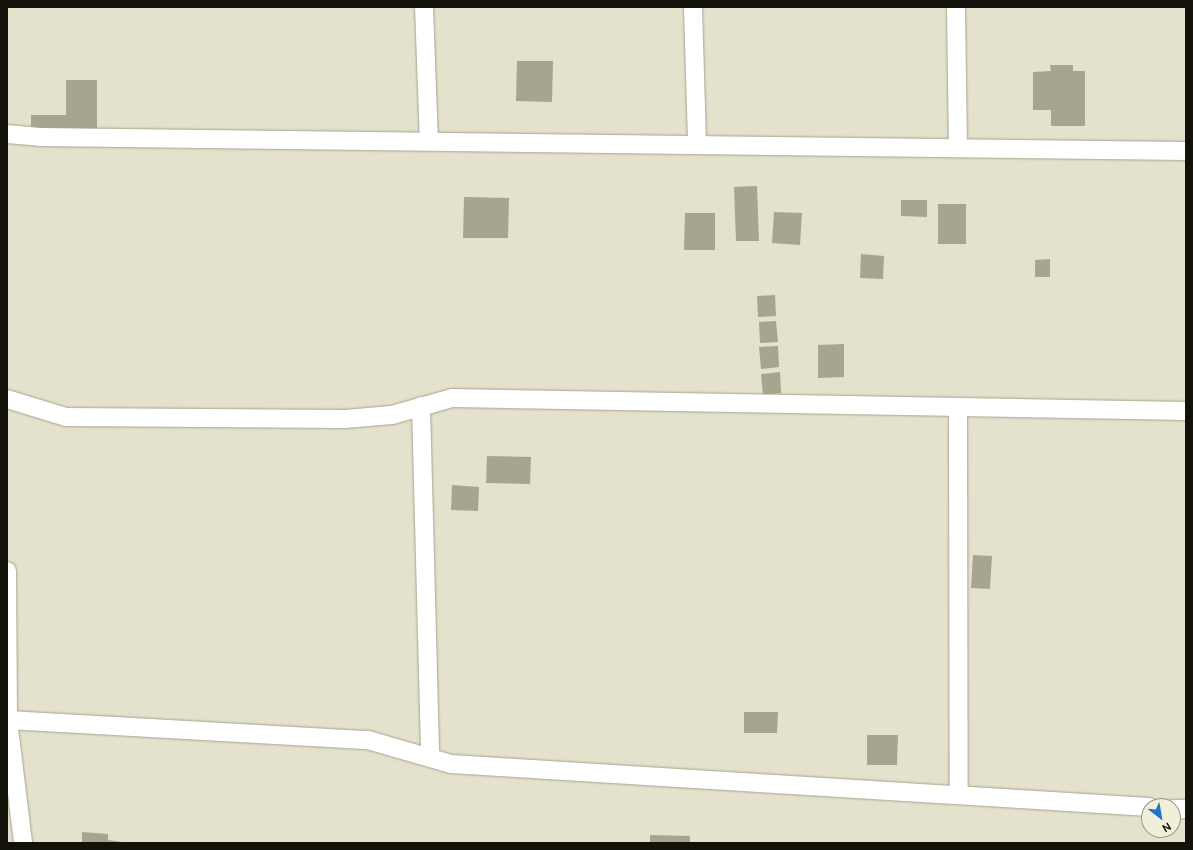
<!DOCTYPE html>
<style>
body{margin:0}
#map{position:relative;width:1193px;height:850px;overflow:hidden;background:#e4e1cc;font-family:Ubuntu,sans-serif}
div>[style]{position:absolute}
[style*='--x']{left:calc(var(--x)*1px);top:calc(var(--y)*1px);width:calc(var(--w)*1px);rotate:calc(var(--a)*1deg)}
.building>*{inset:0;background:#a7a490}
.roads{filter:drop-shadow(0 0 1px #a7a490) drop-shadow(0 0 1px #a7a490)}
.minor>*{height:18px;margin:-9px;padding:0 9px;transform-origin:9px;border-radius:9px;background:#fff}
span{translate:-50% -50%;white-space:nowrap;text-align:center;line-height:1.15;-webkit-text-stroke:3px #f1eed9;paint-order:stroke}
.frame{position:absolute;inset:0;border:8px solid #12110a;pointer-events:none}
.north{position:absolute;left:1141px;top:798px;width:40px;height:40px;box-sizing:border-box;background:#f1eed9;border:1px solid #989686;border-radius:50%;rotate:149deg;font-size:11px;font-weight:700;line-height:16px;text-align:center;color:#12110a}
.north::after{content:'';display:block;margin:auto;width:14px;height:18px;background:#1f76c3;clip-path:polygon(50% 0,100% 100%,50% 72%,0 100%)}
</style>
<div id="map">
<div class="building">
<div style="clip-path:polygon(517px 61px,553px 61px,552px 102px,516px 101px)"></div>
<div style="clip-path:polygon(1050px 65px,1073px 65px,1073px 71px,1085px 71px,1085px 126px,1051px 126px,1051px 110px,1033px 110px,1033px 72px,1051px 71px)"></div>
<div style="clip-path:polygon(66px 80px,97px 80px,97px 135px,31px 135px,31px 115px,66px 115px)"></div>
<div style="clip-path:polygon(757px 186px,759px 241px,736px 241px,734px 187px)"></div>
<div style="clip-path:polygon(464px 197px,509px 198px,508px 238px,463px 238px)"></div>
<div style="clip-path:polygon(901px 200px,927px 200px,927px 217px,901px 216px)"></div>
<div style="clip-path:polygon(938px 204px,966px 204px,966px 244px,938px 244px)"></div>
<div style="clip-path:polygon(774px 212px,802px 213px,800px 245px,772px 243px)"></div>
<div style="clip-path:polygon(685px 213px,715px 213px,715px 250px,684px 250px)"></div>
<div style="clip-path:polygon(861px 254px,884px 256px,883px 279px,860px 278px)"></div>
<div style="clip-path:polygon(1050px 259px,1050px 277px,1035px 277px,1035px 260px)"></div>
<div style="clip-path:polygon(775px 295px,776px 316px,758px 317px,757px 296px)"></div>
<div style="clip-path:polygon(776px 321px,778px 342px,760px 343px,759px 322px)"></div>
<div style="clip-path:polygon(844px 344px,844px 377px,818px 378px,818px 345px)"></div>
<div style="clip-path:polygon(778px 346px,779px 367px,761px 369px,759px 347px)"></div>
<div style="clip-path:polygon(780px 372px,781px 393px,763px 395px,761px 374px)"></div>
<div style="clip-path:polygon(487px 456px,531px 457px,530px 484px,486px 483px)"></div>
<div style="clip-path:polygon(452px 485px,479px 487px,478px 511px,451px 510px)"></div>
<div style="clip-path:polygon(973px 555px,992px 556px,990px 589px,971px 588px)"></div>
<div style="clip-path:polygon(744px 712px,778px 712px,777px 733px,744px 733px)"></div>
<div style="clip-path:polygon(867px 735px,898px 735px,897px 765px,867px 765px)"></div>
<div style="clip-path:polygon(82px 832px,108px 834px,108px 840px,129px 843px,82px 843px)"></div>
<div style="clip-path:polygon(650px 835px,690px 836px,690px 843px,650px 843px)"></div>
</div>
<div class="roads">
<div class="minor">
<div style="--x:424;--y:7;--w:134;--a:87.9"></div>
<div style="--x:693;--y:7;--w:137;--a:88.3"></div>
<div style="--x:956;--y:7;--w:140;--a:89.2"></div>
<div style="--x:7;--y:134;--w:33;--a:5"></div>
<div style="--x:40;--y:137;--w:1146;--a:0.7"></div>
<div style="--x:7;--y:399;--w:62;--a:17"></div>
<div style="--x:66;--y:417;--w:279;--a:0.4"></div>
<div style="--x:345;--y:419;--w:47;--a:-4.9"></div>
<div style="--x:392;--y:415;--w:62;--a:-15.8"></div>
<div style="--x:452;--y:398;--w:734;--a:1.01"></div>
<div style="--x:421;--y:406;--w:352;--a:88.5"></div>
<div style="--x:958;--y:407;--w:388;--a:89.9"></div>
<div style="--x:7;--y:571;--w:149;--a:89.6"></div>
<div style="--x:8;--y:720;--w:124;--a:83"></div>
<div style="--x:8;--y:720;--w:361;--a:3.2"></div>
<div style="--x:368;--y:740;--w:86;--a:16.1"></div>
<div style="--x:451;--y:764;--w:699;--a:3.53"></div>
<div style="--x:1173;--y:809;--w:13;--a:0"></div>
</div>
</div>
<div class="frame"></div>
<div class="north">N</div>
</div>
